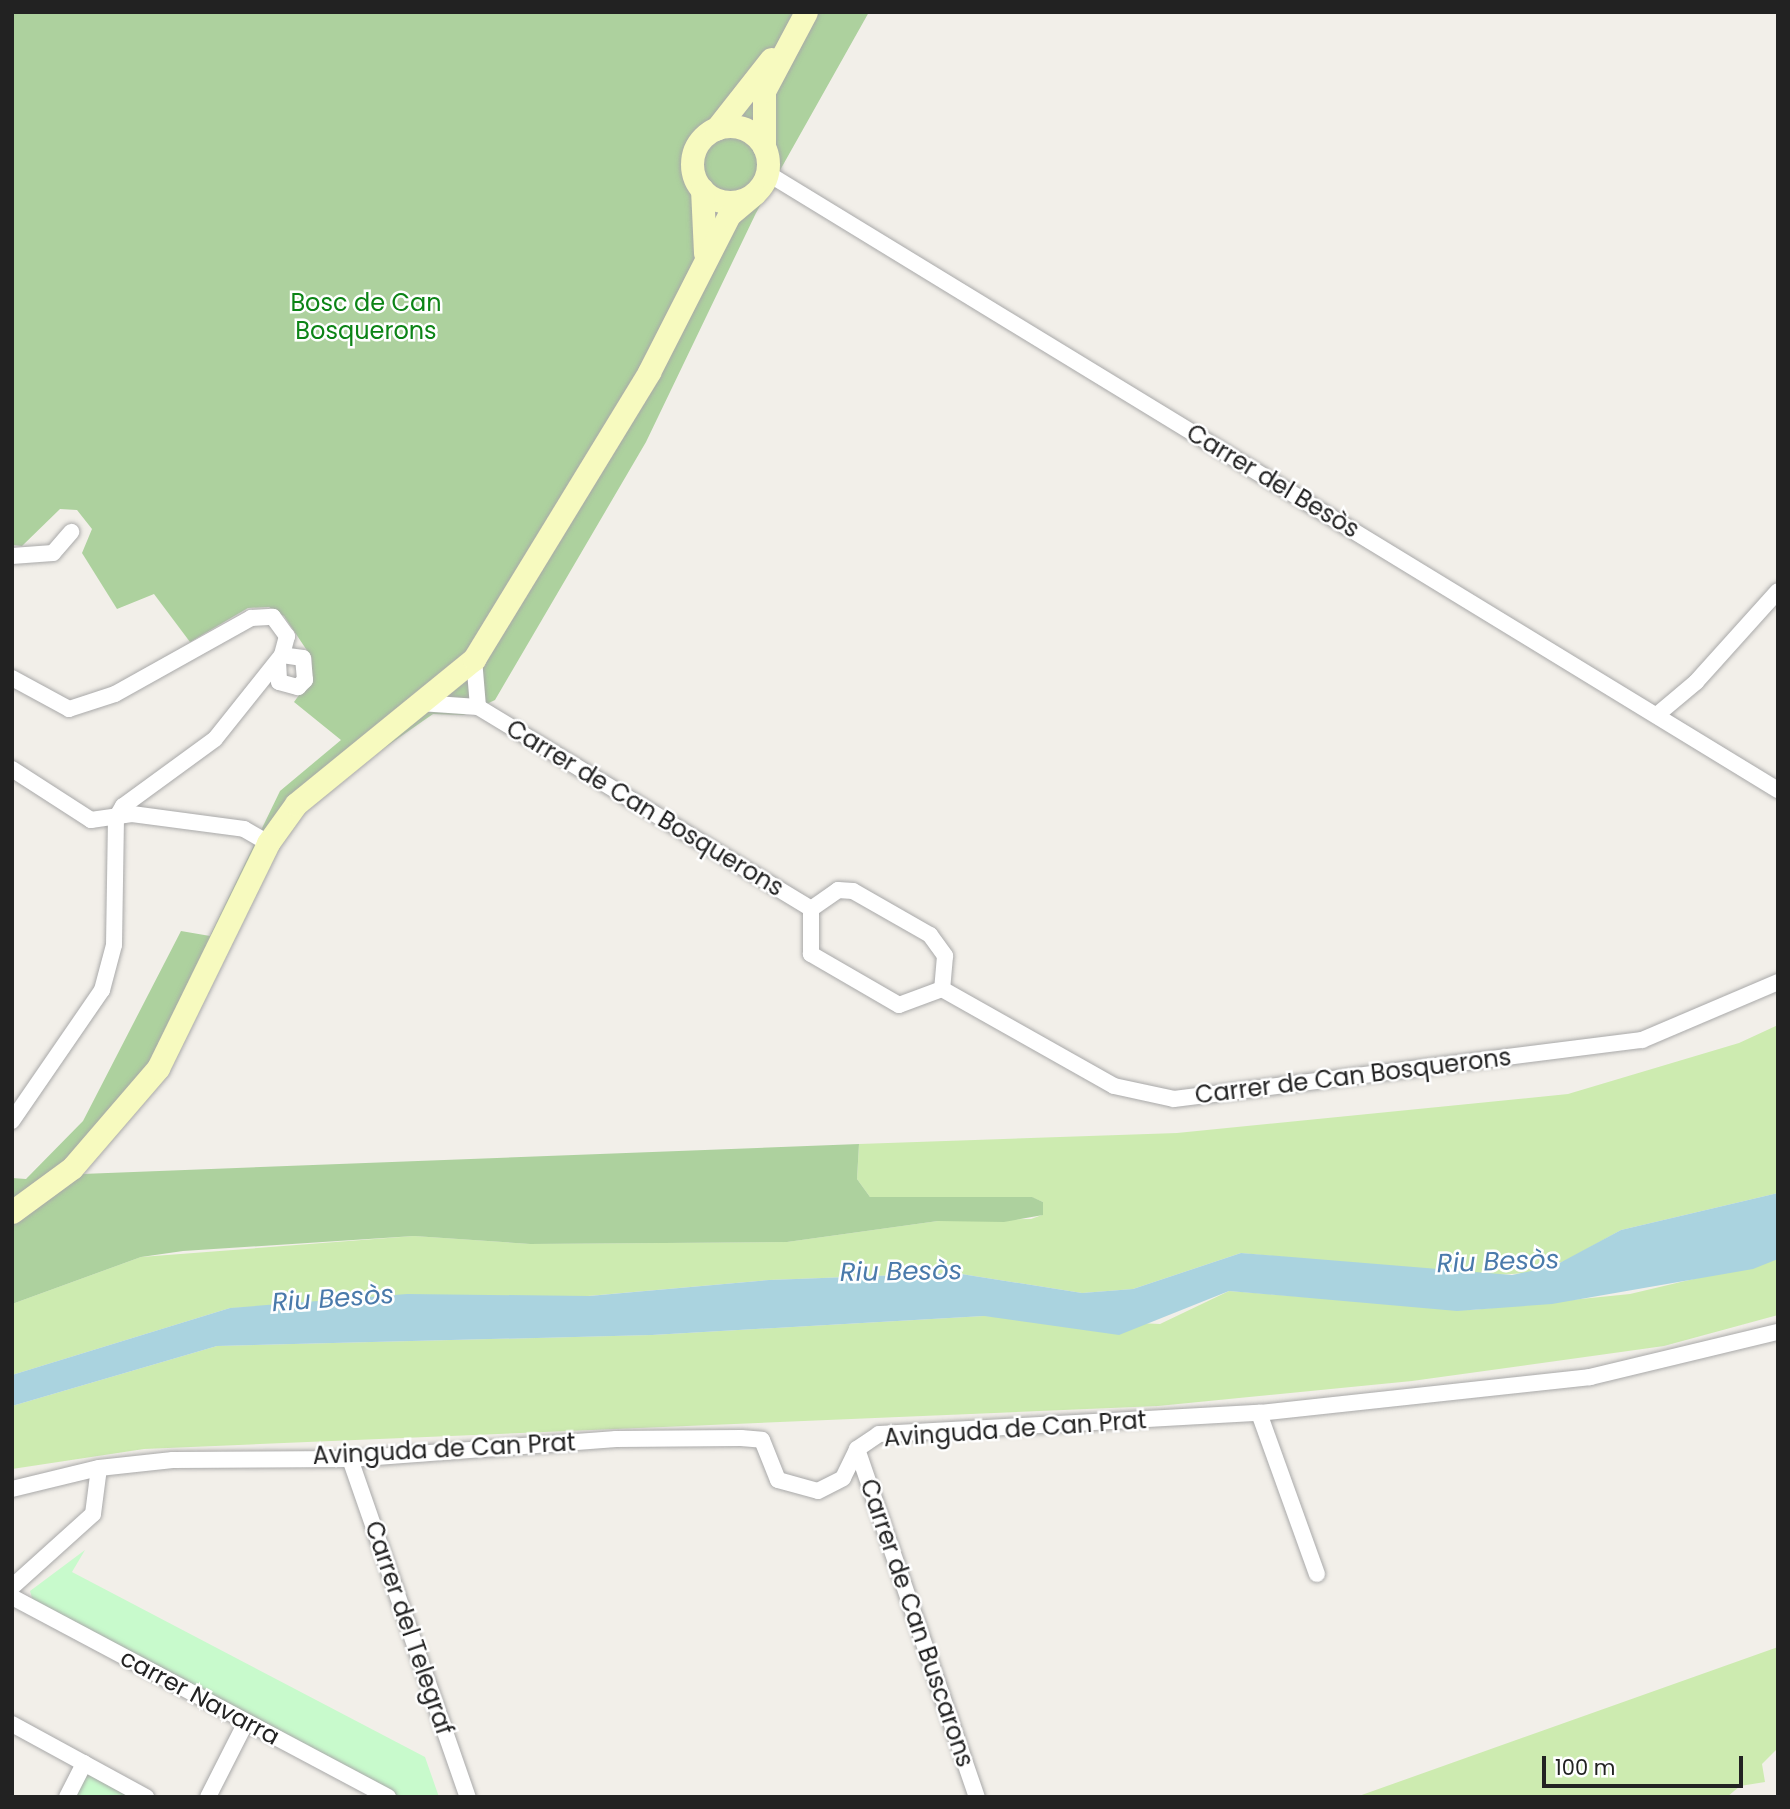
<!DOCTYPE html>
<meta charset="utf-8">
<style>
body{margin:0}
#map{position:relative;width:1790px;height:1809px;overflow:hidden;background:#f2efe9;font-family:Poppins,sans-serif}
div>[style]{position:absolute}
[style*='--x']{left:calc(var(--x)*1px);top:calc(var(--y)*1px);width:calc(var(--w)*1px);rotate:calc(var(--a)*1deg)}
.grass>*{inset:0;background:#cdebb0}
.forest>*{inset:0;background:#add19e}
.park>*{inset:0;background:#c8facc}
.water>*{inset:0;background:#aad3df}
.roads{filter:drop-shadow(0 0 2px #a9a9a9) drop-shadow(0 0 2px #a9a9a9)}
.street>*{height:16px;margin:-8px;padding:0 8px;transform-origin:8px;border-radius:8px;background:#fff}
.secondary>*{height:23px;margin:-11.5px;padding:0 11.5px;transform-origin:11.5px;border-radius:11.5px;background:#f7fabf}
.secondary>.ring{margin:-11.5px;padding:0;box-sizing:content-box;background:none;border:23px solid #f7fabf;border-radius:50%}
span{translate:-50% -50%;white-space:nowrap;text-align:center;line-height:1.15;-webkit-text-stroke:5px #fff;paint-order:stroke}
.park-label{font-size:24px;color:#0c8416}
.street-label{font-size:24px;color:#222}
.water-label{font-size:26px;color:#4a7aab;font-style:italic}
.frame{position:absolute;inset:0;border:14px solid #222;pointer-events:none}
.scale{position:absolute;left:1542px;top:1756px;width:201px;height:32px;box-sizing:border-box;border:4px solid #222;border-top:0;padding-left:9px;font-size:21px;line-height:24px;white-space:nowrap;color:#222;-webkit-text-stroke:5px #fff;paint-order:stroke}
</style>
<div id="map">
<div class="grass">
<div style="clip-path:polygon(1778px 1025px,1778px 1193px,1621px 1230px,1565px 1261px,1525px 1273px,1484px 1276px,1241px 1253px,1133px 1289px,1082px 1293px,955px 1273px,769px 1280px,588px 1296px,230px 1308px,12px 1375px,12px 1304px,141px 1257px,414px 1236px,530px 1244px,787px 1242px,938px 1221px,1031px 1219px,1042px 1215px,1043px 1202px,1031px 1197px,870px 1197px,857px 1179px,859px 1144px,1177px 1133px,1568px 1094px,1739px 1043px)"></div>
<div style="clip-path:polygon(1778px 1259px,1778px 1315px,1664px 1346px,1412px 1381px,1158px 1406px,144px 1449px,12px 1469px,12px 1406px,217px 1346px,652px 1335px,984px 1316px,1160px 1324px,1229px 1291px,1472px 1310px,1630px 1294px)"></div>
<div style="clip-path:polygon(1778px 1647px,1778px 1748px,1762px 1764px,1765px 1782px,1740px 1786px,1727px 1797px,1356px 1797px)"></div>
</div>
<div class="forest">
<div style="clip-path:polygon(12px 12px,869px 12px,756px 213px,646px 442px,495px 700px,464px 715px,433px 714px,321px 792px,284px 837px,174px 1062px,82px 1174px,859px 1144px,857px 1179px,870px 1197px,1032px 1197px,1043px 1202px,1043px 1215px,1004px 1222px,938px 1221px,787px 1242px,530px 1244px,414px 1236px,183px 1251px,141px 1257px,12px 1304px,12px 1178px,26px 1179px,83px 1121px,181px 931px,210px 936px,280px 791px,341px 740px,294px 702px,312px 677px,312px 658px,284px 616px,269px 607px,248px 608px,190px 642px,154px 594px,117px 609px,82px 553px,92px 529px,77px 510px,60px 509px,22px 546px,12px 545px)"></div>
</div>
<div class="park">
<div style="clip-path:polygon(85px 1550px,72px 1572px,425px 1757px,439px 1797px,400px 1797px,33px 1601px,30px 1591px)"></div>
<div style="clip-path:polygon(87px 1773px,129px 1797px,74px 1797px)"></div>
</div>
<div class="water">
<div style="clip-path:polygon(1778px 1193px,1778px 1259px,1753px 1269px,1552px 1304px,1457px 1311px,1229px 1291px,1119px 1335px,984px 1316px,652px 1335px,217px 1346px,12px 1406px,12px 1375px,230px 1308px,407px 1294px,589px 1296px,769px 1280px,955px 1273px,1082px 1293px,1133px 1289px,1241px 1253px,1512px 1275px,1554px 1266px,1621px 1230px)"></div>
</div>
<div class="roads">
<div class="street">
<div style="--x:767;--y:173;--w:1184;--a:31.4"></div>
<div style="--x:12;--y:556;--w:41;--a:-4.2"></div>
<div style="--x:53;--y:553;--w:28;--a:-49"></div>
<div style="--x:474;--y:659;--w:48;--a:85.2"></div>
<div style="--x:278;--y:661;--w:21;--a:87"></div>
<div style="--x:279;--y:682;--w:20;--a:15"></div>
<div style="--x:298;--y:687;--w:10;--a:-45"></div>
<div style="--x:305;--y:680;--w:22;--a:-95"></div>
<div style="--x:303;--y:658;--w:21;--a:-172"></div>
<div style="--x:12;--y:678;--w:65;--a:28.5"></div>
<div style="--x:69;--y:709;--w:48;--a:-18.1"></div>
<div style="--x:115;--y:694;--w:156;--a:-29.2"></div>
<div style="--x:251;--y:618;--w:22;--a:-3"></div>
<div style="--x:273;--y:617;--w:24;--a:54"></div>
<div style="--x:287;--y:636;--w:20;--a:105"></div>
<div style="--x:282;--y:655;--w:107;--a:128.6"></div>
<div style="--x:215;--y:739;--w:114;--a:143.9"></div>
<div style="--x:123;--y:806;--w:14;--a:120"></div>
<div style="--x:116;--y:818;--w:127;--a:90.9"></div>
<div style="--x:114;--y:945;--w:47;--a:104.9"></div>
<div style="--x:102;--y:990;--w:159;--a:124.5"></div>
<div style="--x:420;--y:703;--w:58;--a:3.9"></div>
<div style="--x:478;--y:707;--w:389;--a:31.2"></div>
<div style="--x:1658;--y:714;--w:50;--a:-40.1"></div>
<div style="--x:1696;--y:682;--w:122;--a:-48"></div>
<div style="--x:12;--y:769;--w:94;--a:32.8"></div>
<div style="--x:91;--y:820;--w:41;--a:-8.3"></div>
<div style="--x:132;--y:814;--w:113;--a:7.6"></div>
<div style="--x:244;--y:829;--w:28;--a:30"></div>
<div style="--x:838;--y:890;--w:15;--a:4"></div>
<div style="--x:853;--y:891;--w:89;--a:29.7"></div>
<div style="--x:930;--y:935;--w:26;--a:54"></div>
<div style="--x:945;--y:956;--w:33;--a:95"></div>
<div style="--x:942;--y:989;--w:46;--a:159.6"></div>
<div style="--x:899;--y:1005;--w:102;--a:-149.9"></div>
<div style="--x:811;--y:954;--w:45;--a:-90"></div>
<div style="--x:811;--y:909;--w:33;--a:-35"></div>
<div style="--x:942;--y:989;--w:197;--a:29.4"></div>
<div style="--x:1114;--y:1086;--w:61;--a:12.2"></div>
<div style="--x:1174;--y:1099;--w:472;--a:-7.2"></div>
<div style="--x:1642;--y:1040;--w:148;--a:-23.1"></div>
<div style="--x:1259;--y:1413;--w:171;--a:70.2"></div>
<div style="--x:857;--y:1449;--w:368;--a:71"></div>
<div style="--x:350;--y:1459;--w:358;--a:70.8"></div>
<div style="--x:12;--y:1489;--w:89;--a:-13.6"></div>
<div style="--x:99;--y:1468;--w:74;--a:-6.2"></div>
<div style="--x:173;--y:1460;--w:177;--a:-0.3"></div>
<div style="--x:350;--y:1459;--w:267;--a:-4.3"></div>
<div style="--x:616;--y:1439;--w:125;--a:-0.5"></div>
<div style="--x:741;--y:1438;--w:21;--a:5"></div>
<div style="--x:762;--y:1440;--w:43;--a:68.2"></div>
<div style="--x:778;--y:1480;--w:41;--a:15.4"></div>
<div style="--x:818;--y:1491;--w:28;--a:-27"></div>
<div style="--x:843;--y:1478;--w:32;--a:-64"></div>
<div style="--x:857;--y:1449;--w:27;--a:-34"></div>
<div style="--x:879;--y:1434;--w:381;--a:-3.2"></div>
<div style="--x:1259;--y:1413;--w:333;--a:-6.2"></div>
<div style="--x:1590;--y:1377;--w:193;--a:-13.5"></div>
<div style="--x:12;--y:1587;--w:109;--a:-42"></div>
<div style="--x:93;--y:1514;--w:46;--a:-82.6"></div>
<div style="--x:12;--y:1597;--w:426;--a:28"></div>
<div style="--x:12;--y:1724;--w:153;--a:28.6"></div>
<div style="--x:67;--y:1797;--w:38;--a:-63"></div>
<div style="--x:208;--y:1797;--w:84;--a:-63.1"></div>
</div>
<div class="secondary">
<div class="ring" style="left:692px;top:126px;width:53px;height:53px"></div>
<div style="--x:716;--y:129;--w:89;--a:-51.8"></div>
<div style="--x:764;--y:147;--w:56;--a:-90"></div>
<div style="--x:764;--y:91;--w:89;--a:-62"></div>
<div style="--x:702;--y:189;--w:64;--a:87.3"></div>
<div style="--x:12;--y:1212;--w:74;--a:-36.3"></div>
<div style="--x:72;--y:1168;--w:132;--a:-49.3"></div>
<div style="--x:158;--y:1068;--w:250;--a:-63.9"></div>
<div style="--x:268;--y:843;--w:48;--a:-54.3"></div>
<div style="--x:296;--y:804;--w:230;--a:-39.2"></div>
<div style="--x:474;--y:659;--w:336;--a:-58.6"></div>
<div style="--x:649;--y:372;--w:176;--a:-63"></div>
<div style="--x:729;--y:215;--w:33;--a:-40"></div>
</div>
</div>
<div class="park-label">
<span style="left:366px;top:317px">Bosc de Can<br>Bosquerons</span>
</div>
<div class="street-label">
<span style="left:1273px;top:481px;rotate:31deg">Carrer del Besòs</span>
<span style="left:645px;top:808px;rotate:31deg">Carrer de Can Bosquerons</span>
<span style="left:1353px;top:1076px;rotate:-7deg">Carrer de Can Bosquerons</span>
<span style="left:1015px;top:1429px;rotate:-4deg">Avinguda de Can Prat</span>
<span style="left:444px;top:1449px;rotate:-3deg">Avinguda de Can Prat</span>
<span style="left:917px;top:1623px;rotate:71deg">Carrer de Can Buscarons</span>
<span style="left:409px;top:1628px;rotate:71deg">Carrer del Telegraf</span>
<span style="left:200px;top:1697px;rotate:28deg">carrer Navarra</span>
</div>
<div class="water-label">
<span style="left:1498px;top:1262px;rotate:-2deg">Riu Besòs</span>
<span style="left:901px;top:1272px;rotate:-1deg">Riu Besòs</span>
<span style="left:333px;top:1299px;rotate:-4deg">Riu Besòs</span>
</div>
<div class="frame"></div>
<div class="scale">100 m</div>
</div>
